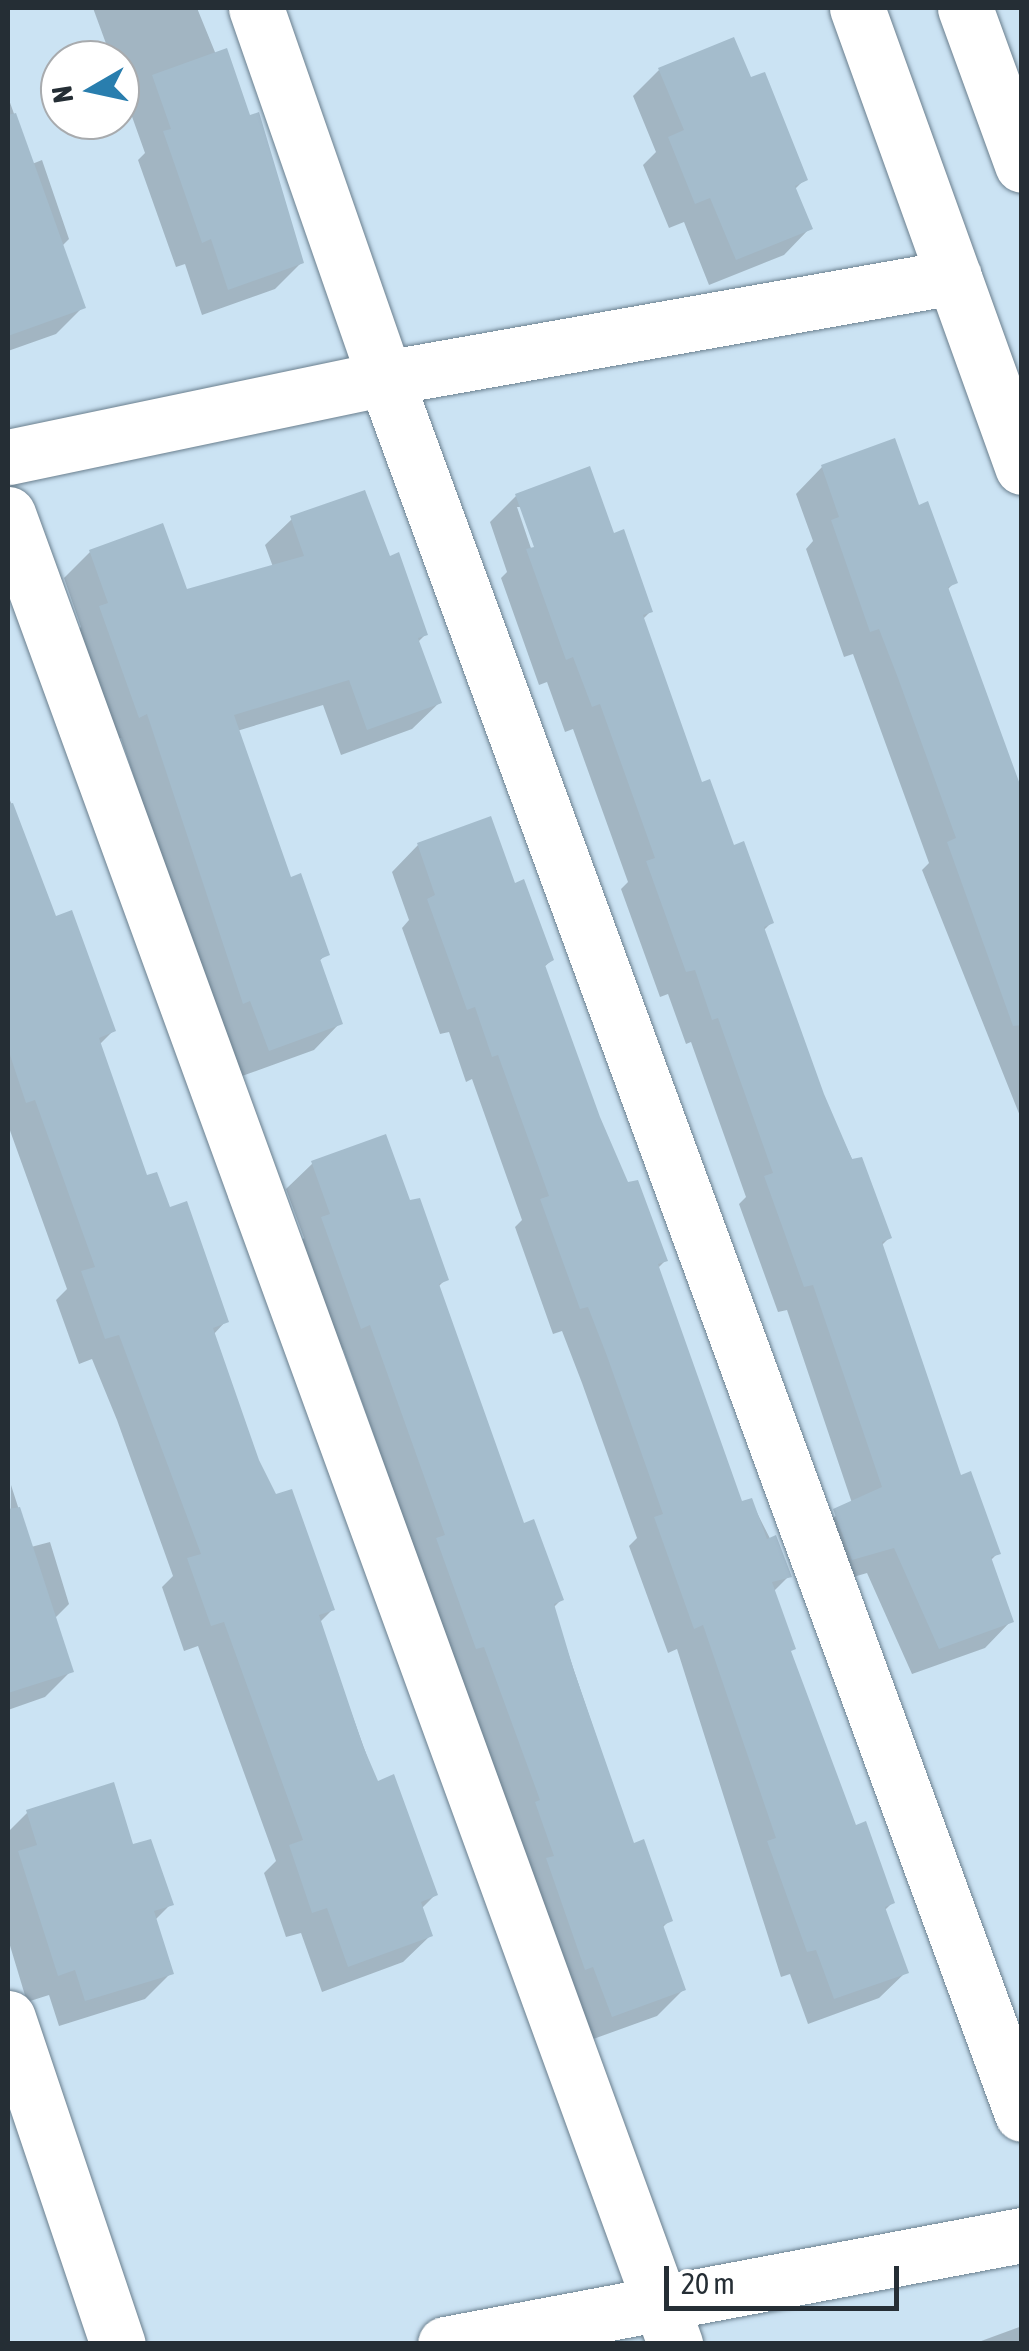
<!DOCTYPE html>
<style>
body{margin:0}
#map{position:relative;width:1029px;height:2351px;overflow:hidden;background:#cbe3f3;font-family:"Asap Condensed",sans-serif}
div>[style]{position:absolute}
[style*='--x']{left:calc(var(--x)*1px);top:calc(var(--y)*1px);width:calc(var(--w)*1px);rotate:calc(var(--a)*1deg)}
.shadow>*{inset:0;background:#0003}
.building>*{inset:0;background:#a4bccc}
.roads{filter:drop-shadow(0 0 2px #6a7f8e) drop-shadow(0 0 2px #6a7f8e)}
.street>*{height:55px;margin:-27.5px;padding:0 27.5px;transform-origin:27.5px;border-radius:27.5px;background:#fff}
.secondary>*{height:55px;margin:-27.5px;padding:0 27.5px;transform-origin:27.5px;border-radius:27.5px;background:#fff}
span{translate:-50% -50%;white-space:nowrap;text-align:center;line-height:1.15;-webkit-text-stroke:10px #fff;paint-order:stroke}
.frame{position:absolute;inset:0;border:10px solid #252e35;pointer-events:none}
.north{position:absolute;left:40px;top:40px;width:100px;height:100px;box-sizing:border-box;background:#fff;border:2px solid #a8abae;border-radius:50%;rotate:261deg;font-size:28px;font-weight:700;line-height:40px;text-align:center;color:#252e35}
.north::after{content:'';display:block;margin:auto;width:35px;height:45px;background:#297eae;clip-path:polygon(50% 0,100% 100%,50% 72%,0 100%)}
.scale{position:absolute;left:664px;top:2266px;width:235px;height:45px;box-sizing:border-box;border:5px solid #252e35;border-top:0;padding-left:12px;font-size:30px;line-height:35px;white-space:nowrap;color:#252e35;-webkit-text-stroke:8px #fff;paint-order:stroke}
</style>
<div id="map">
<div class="shadow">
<div style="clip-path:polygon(93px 8px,197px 8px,301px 263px,275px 289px,202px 315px,185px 264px,176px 267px,138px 160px,145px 153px,120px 83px,120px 60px,112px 60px)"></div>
<div style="clip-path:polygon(659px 70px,805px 179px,794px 190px,810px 228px,784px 255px,709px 285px,684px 222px,669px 228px,643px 165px,656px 152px,633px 96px)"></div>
<div style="clip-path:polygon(8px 97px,32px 164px,42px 160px,69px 239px,61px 247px,83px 307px,56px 334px,8px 351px)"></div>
<div style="clip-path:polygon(822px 467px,917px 508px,955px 582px,947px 590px,1022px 796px,1022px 1121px,922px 870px,929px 863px,853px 654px,844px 657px,806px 549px,813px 541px,796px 494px)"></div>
<div style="clip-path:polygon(evenodd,516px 496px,612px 536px,650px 612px,642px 620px,701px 785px,771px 923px,763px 931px,822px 1095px,889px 1238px,881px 1246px,959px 1478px,998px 1553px,990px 1561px,1011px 1621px,985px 1648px,912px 1674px,867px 1573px,826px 1585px,808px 1538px,852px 1503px,787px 1310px,778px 1312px,739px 1204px,746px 1197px,691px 1042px,686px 1044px,668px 994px,660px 997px,621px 889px,628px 882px,573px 729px,565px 732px,547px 682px,539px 685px,501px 578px,507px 572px,490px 522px,516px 496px,517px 507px,522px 507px,540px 558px,535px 560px,517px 507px)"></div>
<div style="clip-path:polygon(292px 519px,388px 559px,425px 635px,417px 643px,439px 703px,412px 729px,341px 755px,323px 705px,237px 731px,290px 880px,327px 954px,318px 962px,340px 1023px,314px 1050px,242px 1076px,224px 1026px,217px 1028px,121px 738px,112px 742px,74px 634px,81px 627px,64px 578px,90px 552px,185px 592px,273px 567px,265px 545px)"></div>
<div style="clip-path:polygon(8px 795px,55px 920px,114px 1030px,99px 1045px,145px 1178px,226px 1321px,213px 1335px,257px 1461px,332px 1610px,319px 1623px,377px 1784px,435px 1895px,421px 1909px,430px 1936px,403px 1962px,322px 1992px,301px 1933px,286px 1937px,264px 1873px,276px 1861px,198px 1646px,184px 1651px,162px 1587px,173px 1576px,117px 1420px,92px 1359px,79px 1364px,56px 1300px,67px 1289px,8px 1125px)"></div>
<div style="clip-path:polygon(418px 845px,513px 886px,552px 960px,543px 968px,597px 1118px,665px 1261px,657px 1269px,741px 1504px,751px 1501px,789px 1576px,773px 1592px,789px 1652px,855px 1829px,892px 1903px,884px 1911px,906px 1972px,879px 1998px,808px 2024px,790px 1974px,781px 1977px,677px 1649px,668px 1653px,629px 1546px,637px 1538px,582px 1383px,562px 1331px,553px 1334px,515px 1227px,522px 1220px,472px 1079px,466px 1082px,449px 1032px,440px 1034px,402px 928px,409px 920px,392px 872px)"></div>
<div style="clip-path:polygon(313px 1163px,409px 1203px,446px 1279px,438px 1287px,523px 1526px,561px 1600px,553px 1608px,633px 1846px,670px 1920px,661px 1929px,683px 1990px,657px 2016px,585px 2042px,411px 1566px,418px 1559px,343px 1349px,335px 1353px,296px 1246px,304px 1238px,286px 1189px)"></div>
<div style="clip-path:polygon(11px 1485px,31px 1547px,50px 1542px,69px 1604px,54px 1619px,71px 1671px,45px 1697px,8px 1710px)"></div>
<div style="clip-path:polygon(28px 1812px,131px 1848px,171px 1904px,154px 1921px,171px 1973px,145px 1999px,59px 2026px,49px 1995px,27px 2002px,8px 1939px,8px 1832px)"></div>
<div style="clip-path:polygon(1022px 2326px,1022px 2344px,973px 2344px)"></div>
</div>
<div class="building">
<div style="clip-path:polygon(734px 37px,751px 77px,765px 72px,808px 180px,795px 186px,813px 229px,736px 260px,710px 198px,695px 204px,668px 137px,684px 130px,658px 68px)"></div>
<div style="clip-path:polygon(227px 48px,250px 115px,259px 112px,304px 263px,228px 290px,211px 239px,202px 243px,163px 131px,171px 129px,152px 75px)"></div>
<div style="clip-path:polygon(16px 113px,86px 308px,8px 336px,8px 115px)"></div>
<div style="clip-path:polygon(895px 438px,919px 505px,928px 501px,958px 583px,948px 587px,1022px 790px,1022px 1025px,1013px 1026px,947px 842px,956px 838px,898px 678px,879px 629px,870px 632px,831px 520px,839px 517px,821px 465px)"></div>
<div style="clip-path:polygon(590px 466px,614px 533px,624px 529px,653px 612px,643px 615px,702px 782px,710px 779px,734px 845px,744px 841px,774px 923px,764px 927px,824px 1094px,852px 1159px,862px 1157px,892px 1238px,882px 1242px,961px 1475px,971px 1471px,1001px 1554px,991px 1557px,1014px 1622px,939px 1649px,894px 1548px,852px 1560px,833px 1509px,882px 1487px,813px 1285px,804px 1287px,764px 1176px,773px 1173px,718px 1018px,712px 1020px,695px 970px,686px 972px,646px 861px,655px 858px,600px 704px,592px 707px,573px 657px,566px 660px,526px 549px,534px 547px,515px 494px)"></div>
<div style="clip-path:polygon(365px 490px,390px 556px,399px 552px,428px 635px,418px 638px,442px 703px,367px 730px,349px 680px,234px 715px,291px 877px,301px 873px,330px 955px,320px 959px,343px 1024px,269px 1051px,250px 1001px,243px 1004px,147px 714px,139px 718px,99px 606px,108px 603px,89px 550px,163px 523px,187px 589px,304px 556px,290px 516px)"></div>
<div style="clip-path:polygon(13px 803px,56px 916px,72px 910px,116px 1031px,99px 1038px,147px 1175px,157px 1172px,170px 1207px,187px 1201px,229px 1322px,213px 1328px,259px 1460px,276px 1494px,292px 1489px,335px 1610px,319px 1615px,363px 1746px,378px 1781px,394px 1774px,438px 1895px,421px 1902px,433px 1936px,348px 1967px,327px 1908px,312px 1913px,289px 1845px,303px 1840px,224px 1622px,211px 1626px,187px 1558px,201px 1554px,119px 1335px,105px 1339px,81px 1271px,95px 1267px,35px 1100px,26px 1103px,8px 1049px,8px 804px)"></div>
<div style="clip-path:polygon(491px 816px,515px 883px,524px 879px,554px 960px,545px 965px,600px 1117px,628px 1182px,638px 1180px,668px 1261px,658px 1264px,742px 1501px,752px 1498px,767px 1539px,776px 1535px,792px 1577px,772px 1582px,796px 1649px,791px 1651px,856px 1825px,866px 1821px,895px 1903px,885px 1907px,909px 1973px,834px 1999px,816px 1950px,807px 1952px,767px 1841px,776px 1838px,703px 1625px,694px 1629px,654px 1517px,663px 1514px,607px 1356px,588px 1307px,580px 1309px,540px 1199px,549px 1196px,498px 1055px,492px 1057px,475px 1007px,467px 1010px,427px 899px,435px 895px,417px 843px)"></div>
<div style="clip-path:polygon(386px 1134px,410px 1200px,420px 1198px,449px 1280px,439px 1284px,524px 1523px,534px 1519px,564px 1600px,554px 1604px,574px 1671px,634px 1843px,644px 1839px,673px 1921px,663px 1925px,686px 1990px,612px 2017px,593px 1967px,585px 1970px,546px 1858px,554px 1856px,535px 1802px,540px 1800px,484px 1647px,476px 1649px,436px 1538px,445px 1535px,370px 1325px,361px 1329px,321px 1217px,330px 1214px,311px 1161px)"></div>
<div style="clip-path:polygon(20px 1507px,74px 1672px,8px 1693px,8px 1509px)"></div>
<div style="clip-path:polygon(114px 1782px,133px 1844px,151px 1839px,174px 1905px,154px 1911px,174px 1974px,85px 2001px,75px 1970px,58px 1976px,18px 1851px,37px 1845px,26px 1810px)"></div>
</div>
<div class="roads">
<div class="street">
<div style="--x:256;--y:8;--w:392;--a:70.8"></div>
<div style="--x:385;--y:378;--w:1849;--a:69.85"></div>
<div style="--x:857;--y:8;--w:488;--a:70.2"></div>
<div style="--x:8;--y:457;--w:385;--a:-11.8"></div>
<div style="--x:385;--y:378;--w:578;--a:-10.07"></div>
<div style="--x:8;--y:514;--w:1948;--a:69.97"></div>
<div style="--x:8;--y:2018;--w:344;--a:71.4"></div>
<div style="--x:445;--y:2344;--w:587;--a:-10.7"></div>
</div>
<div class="secondary">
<div style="--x:965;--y:8;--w:167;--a:70"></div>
</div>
</div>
<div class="frame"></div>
<div class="north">N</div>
<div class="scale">20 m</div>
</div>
